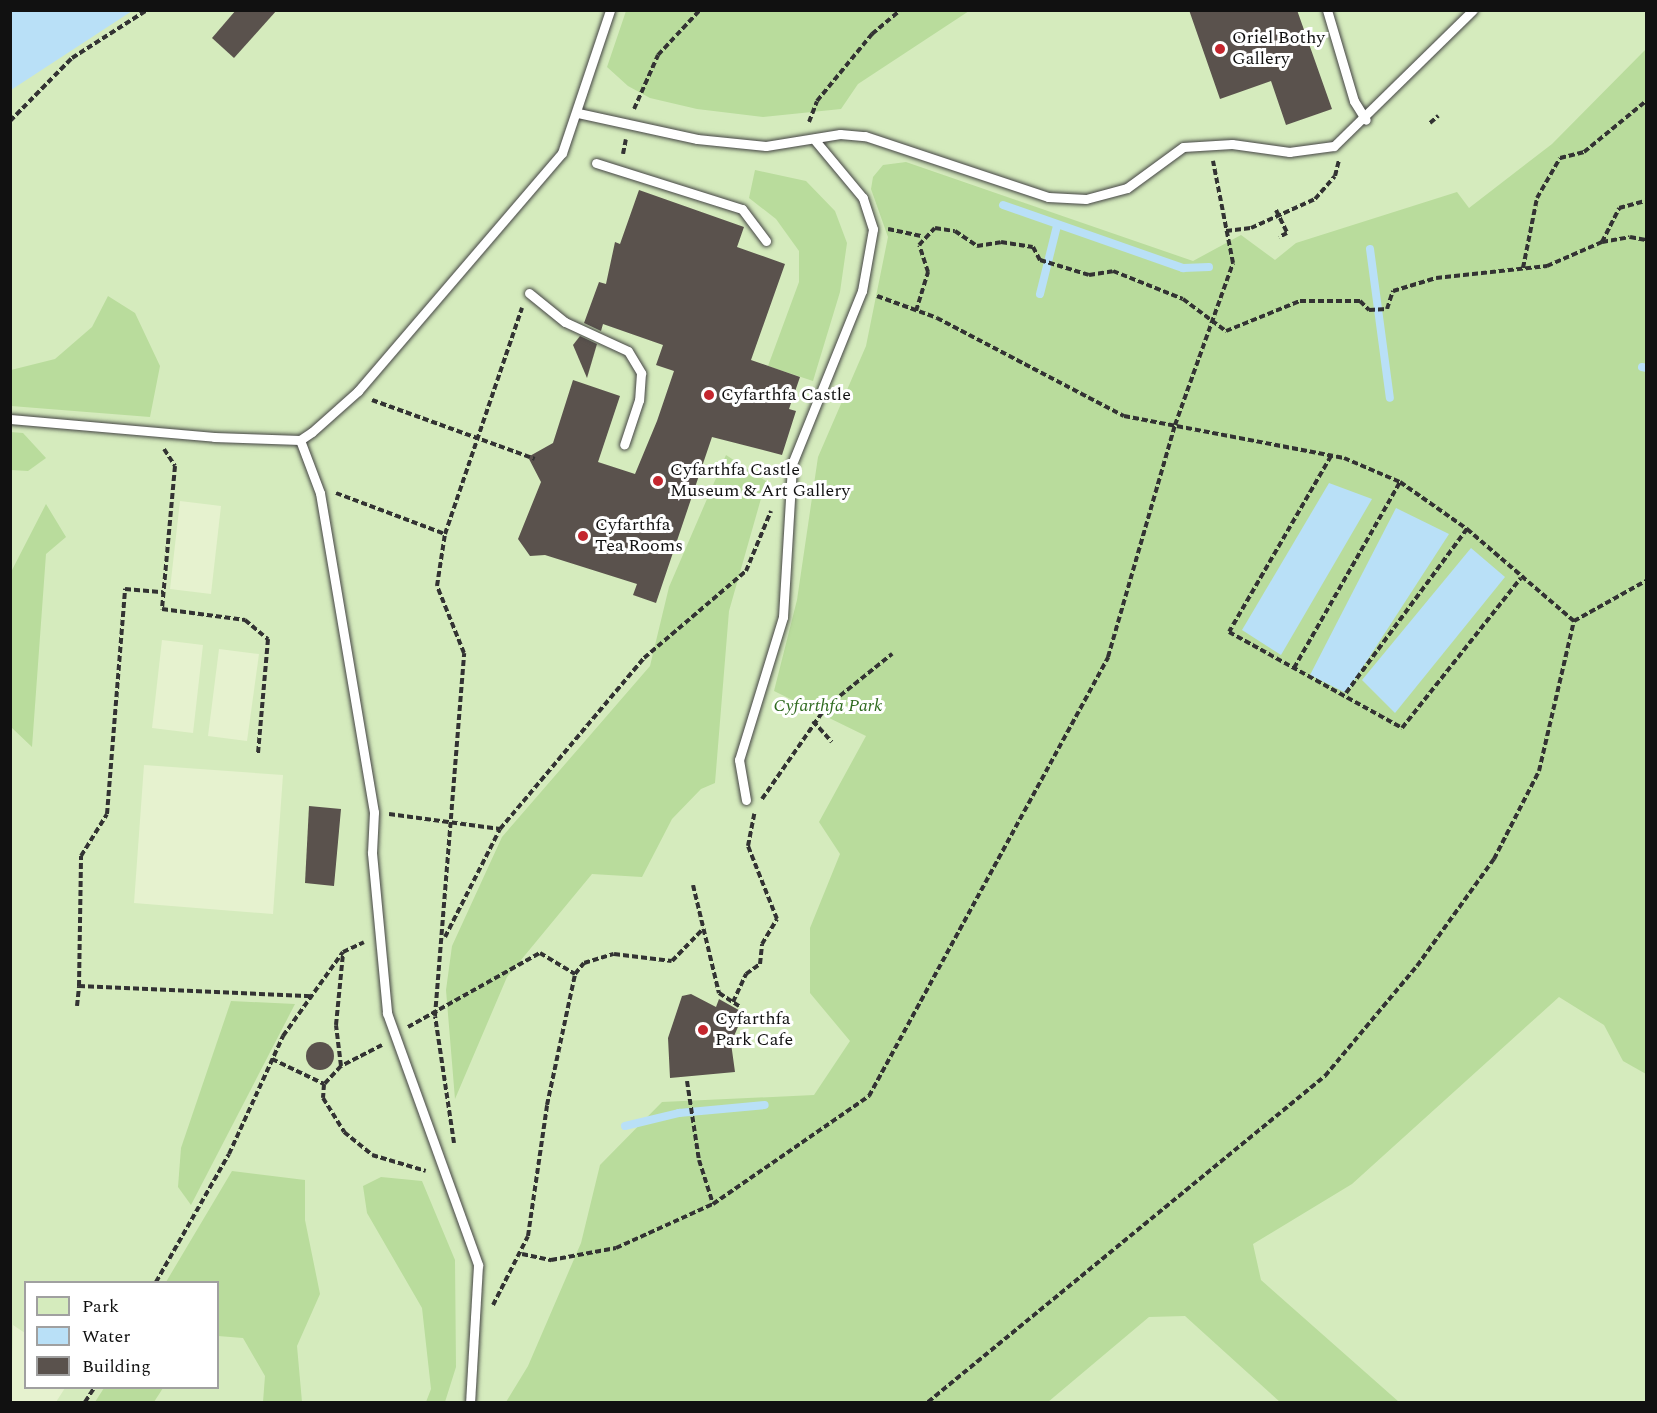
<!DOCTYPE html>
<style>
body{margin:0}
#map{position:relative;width:1657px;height:1413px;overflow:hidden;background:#fffdf5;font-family:Spectral,serif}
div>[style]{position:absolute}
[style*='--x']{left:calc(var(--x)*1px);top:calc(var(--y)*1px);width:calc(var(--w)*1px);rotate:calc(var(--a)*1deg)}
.green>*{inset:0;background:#d5ebbd}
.forest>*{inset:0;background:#b9dc9c}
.pitch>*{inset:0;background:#e6f2cf}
.water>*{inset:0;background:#b9e0f7}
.stream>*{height:8px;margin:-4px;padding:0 4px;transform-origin:4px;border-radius:4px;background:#b9e0f7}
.building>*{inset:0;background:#5a524d}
.round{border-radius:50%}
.path>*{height:4px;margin-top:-2px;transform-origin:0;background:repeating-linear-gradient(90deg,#333 0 6px,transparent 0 9px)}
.roads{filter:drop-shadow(0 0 2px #444) drop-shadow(0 0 2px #444)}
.lane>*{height:9px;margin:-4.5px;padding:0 4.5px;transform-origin:4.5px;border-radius:4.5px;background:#fff}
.dots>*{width:16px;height:16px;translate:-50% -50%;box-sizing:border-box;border:3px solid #fff;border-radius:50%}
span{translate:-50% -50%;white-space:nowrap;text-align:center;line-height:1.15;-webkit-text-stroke:6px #fff;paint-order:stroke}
.poi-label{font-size:18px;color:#111}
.left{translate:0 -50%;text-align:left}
.park-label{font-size:18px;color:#2f6b1f;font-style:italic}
.frame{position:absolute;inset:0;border:12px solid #111;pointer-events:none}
.legend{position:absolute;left:24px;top:1281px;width:195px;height:108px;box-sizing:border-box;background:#fff;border:2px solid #a0a0a0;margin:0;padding:8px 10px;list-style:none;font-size:18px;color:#111}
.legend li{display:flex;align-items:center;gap:12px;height:30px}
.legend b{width:30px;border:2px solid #a0a0a0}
</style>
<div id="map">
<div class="green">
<div style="clip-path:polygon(evenodd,10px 11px,1646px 11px,1646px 1402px,11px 1402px,10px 11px,26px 1282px,218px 1282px,218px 1388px,26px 1388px,26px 1282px)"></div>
</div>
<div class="forest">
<div style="clip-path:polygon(626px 11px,626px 10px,969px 11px,858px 84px,841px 109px,763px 117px,697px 109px,650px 98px,628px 86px,607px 67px)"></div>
<div style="clip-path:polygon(1646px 49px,1646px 1074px,1623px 1061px,1604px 1025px,1559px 997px,1352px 1184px,1253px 1244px,1261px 1280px,1399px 1402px,1280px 1402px,1185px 1316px,1149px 1317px,1048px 1402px,506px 1402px,528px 1366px,581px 1243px,600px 1165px,662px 1102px,814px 1095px,850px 1041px,810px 993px,810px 928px,840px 854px,819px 822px,866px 736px,774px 691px,797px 600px,818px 457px,866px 346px,888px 237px,871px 189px,873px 177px,883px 165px,906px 162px,1193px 261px,1241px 235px,1275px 260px,1296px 243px,1457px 192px,1469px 208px,1552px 144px)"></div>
<div style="clip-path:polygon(755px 170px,806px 181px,835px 211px,847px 243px,840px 292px,813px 381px,768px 366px,799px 282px,799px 251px,776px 219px,749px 198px)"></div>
<div style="clip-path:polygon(108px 296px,135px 313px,160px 366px,150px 417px,11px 406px,11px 370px,55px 359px,92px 327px)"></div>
<div style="clip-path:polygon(10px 432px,23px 433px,46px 458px,28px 471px,11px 470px)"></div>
<div style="clip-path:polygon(726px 455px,766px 481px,729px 611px,715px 783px,701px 789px,672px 819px,642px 877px,592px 874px,507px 977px,455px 1099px,446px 990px,452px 946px,502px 837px,650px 666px,669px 587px)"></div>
<div style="clip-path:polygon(46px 504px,66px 537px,46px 554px,32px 747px,11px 727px,11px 572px)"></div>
<div style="clip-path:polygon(231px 1001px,295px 1004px,191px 1205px,178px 1187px,181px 1148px)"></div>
<div style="clip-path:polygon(232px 1171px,305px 1180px,305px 1220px,320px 1294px,297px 1346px,302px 1402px,263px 1402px,265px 1376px,243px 1338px,218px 1336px,218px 1282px,166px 1282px)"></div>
<div style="clip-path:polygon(381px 1177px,422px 1181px,455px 1260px,456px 1367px,445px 1402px,426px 1402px,431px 1389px,422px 1308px,367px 1213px,363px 1186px)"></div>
<div style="clip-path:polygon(104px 1388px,163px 1388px,154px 1402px,95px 1402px)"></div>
</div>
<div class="pitch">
<div style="clip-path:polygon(180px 501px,221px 506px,211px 594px,170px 589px)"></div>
<div style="clip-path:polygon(162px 640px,203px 645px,193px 733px,152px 728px)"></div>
<div style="clip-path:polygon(219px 649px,259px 654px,247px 741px,208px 736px)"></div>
<div style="clip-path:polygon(144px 765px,283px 775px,273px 914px,134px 903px)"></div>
<div style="clip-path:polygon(13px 1325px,25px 1333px,26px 1388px,65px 1388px,56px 1402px,11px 1402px)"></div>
</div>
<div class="water">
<div style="clip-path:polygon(11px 10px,132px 10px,132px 11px,11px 90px)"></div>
<div style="clip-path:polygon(1329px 483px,1372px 499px,1281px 655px,1242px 630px)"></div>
<div style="clip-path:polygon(1396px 508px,1449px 534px,1346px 693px,1310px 675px)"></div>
<div style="clip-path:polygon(1471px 548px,1505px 577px,1395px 713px,1362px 680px)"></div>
</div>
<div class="stream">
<div style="--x:1003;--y:205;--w:191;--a:19.3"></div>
<div style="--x:1183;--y:268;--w:26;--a:-2"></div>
<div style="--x:1370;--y:249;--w:150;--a:82.4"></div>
<div style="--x:1040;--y:294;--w:70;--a:-76"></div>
<div style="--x:1642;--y:367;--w:4;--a:14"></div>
<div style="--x:625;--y:1126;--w:56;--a:-13.5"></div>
<div style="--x:679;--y:1113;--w:86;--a:-5.3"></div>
</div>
<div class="building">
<div style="clip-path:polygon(236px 10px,277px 10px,234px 58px,212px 38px)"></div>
<div style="clip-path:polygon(1189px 10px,1297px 10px,1332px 109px,1286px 125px,1271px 81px,1220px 99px)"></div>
<div style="clip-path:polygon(639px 190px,744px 227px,737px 247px,785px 264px,751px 360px,800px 377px,789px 409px,796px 411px,782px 455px,712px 437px,656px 603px,633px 595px,637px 584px,545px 555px,530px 556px,518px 539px,541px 482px,528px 457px,553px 443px,573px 380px,620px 396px,598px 462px,635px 474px,657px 421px,674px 371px,656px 365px,663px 345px,603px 324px,601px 331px,584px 323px,599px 282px,606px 284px,615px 242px,620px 244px)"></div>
<div style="clip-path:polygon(580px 336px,597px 344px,587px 378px,573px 345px)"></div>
<div style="clip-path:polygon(309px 806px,341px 809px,334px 886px,305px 883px)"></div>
<div style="clip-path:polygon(691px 994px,716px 1007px,719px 999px,744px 1013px,731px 1043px,735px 1072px,670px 1078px,668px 1038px,682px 996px)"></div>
<div class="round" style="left:306px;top:1042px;width:28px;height:28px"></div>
</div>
<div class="path">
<div style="--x:634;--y:109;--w:59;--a:-66"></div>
<div style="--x:658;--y:55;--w:62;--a:-47"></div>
<div style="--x:10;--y:121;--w:88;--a:-45.5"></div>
<div style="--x:72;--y:58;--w:89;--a:-32.6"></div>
<div style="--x:809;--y:122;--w:22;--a:-69"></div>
<div style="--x:817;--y:101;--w:87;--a:-50.6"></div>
<div style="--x:872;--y:34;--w:38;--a:-40"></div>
<div style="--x:1430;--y:123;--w:11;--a:-41"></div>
<div style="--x:623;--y:154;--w:15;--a:-79"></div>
<div style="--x:1276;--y:210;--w:25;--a:64"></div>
<div style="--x:1287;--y:233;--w:9;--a:153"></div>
<div style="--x:888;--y:229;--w:35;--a:12"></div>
<div style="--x:1226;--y:231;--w:25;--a:-7"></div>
<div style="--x:1251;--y:228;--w:70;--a:-24.4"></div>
<div style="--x:1315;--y:199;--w:30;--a:-49"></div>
<div style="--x:1335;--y:176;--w:16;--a:-76"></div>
<div style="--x:1602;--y:242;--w:38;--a:-63"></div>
<div style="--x:1619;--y:208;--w:28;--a:-15"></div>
<div style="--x:1523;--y:268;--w:71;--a:-78.7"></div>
<div style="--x:1537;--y:198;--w:46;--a:-60.1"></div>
<div style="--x:1560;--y:158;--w:25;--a:-14"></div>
<div style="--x:1584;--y:152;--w:80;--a:-39.4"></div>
<div style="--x:877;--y:296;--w:64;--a:20.1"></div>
<div style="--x:937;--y:318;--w:211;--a:27.7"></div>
<div style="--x:1124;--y:416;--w:224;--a:10.8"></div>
<div style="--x:1344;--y:458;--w:61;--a:23.2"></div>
<div style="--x:1400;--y:482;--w:82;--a:35"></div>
<div style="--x:1467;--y:529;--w:141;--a:40.7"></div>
<div style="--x:916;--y:311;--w:41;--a:-72.9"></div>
<div style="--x:928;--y:272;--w:28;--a:-108"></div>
<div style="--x:919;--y:245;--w:23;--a:-47"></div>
<div style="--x:935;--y:228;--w:20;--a:9"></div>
<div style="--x:955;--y:231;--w:27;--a:34"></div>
<div style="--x:977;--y:246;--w:24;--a:-9"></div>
<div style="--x:1001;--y:242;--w:32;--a:9"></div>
<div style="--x:1033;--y:247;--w:15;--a:62"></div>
<div style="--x:1040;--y:260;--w:51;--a:17"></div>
<div style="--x:1089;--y:275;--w:24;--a:-9"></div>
<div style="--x:1113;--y:271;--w:75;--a:21.8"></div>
<div style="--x:1183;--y:299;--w:54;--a:36.7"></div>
<div style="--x:1226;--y:331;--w:80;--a:-22.1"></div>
<div style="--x:1300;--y:301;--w:60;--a:0"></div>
<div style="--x:1360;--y:301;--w:13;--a:45"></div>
<div style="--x:1369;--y:310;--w:18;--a:-3"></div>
<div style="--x:1387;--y:309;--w:19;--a:-72"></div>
<div style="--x:1393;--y:291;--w:45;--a:-16.8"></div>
<div style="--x:1436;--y:278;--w:112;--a:-6.2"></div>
<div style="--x:1547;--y:266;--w:60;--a:-23.6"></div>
<div style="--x:1602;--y:242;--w:28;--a:-10"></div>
<div style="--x:1630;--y:237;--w:16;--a:11"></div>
<div style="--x:372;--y:400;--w:173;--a:19.9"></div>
<div style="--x:164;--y:449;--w:20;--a:57"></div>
<div style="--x:175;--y:466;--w:144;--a:95.2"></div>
<div style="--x:162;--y:609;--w:84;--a:7.5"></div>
<div style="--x:245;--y:620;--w:30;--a:40"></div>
<div style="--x:268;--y:639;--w:115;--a:95"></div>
<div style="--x:1331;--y:456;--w:203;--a:120.1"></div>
<div style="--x:1229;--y:632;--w:198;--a:29"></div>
<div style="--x:1402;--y:728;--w:191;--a:-51.6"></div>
<div style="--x:336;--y:493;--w:116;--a:20.6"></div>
<div style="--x:1294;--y:668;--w:214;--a:-60.3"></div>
<div style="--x:1346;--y:693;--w:204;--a:-53.6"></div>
<div style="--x:813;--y:721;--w:28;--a:48"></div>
<div style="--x:762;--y:799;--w:112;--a:-55.2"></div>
<div style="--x:826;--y:707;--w:85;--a:-38.8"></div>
<div style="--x:389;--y:814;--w:112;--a:7.7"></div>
<div style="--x:693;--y:885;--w:111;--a:76.5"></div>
<div style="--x:719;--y:993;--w:24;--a:33"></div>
<div style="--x:445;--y:937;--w:121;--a:-63"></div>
<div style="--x:500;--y:829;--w:224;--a:-49.9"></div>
<div style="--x:644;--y:658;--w:134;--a:-40.5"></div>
<div style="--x:746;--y:571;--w:65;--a:-67.4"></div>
<div style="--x:79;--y:986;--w:130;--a:-89.1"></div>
<div style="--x:81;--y:856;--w:49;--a:-58.2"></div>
<div style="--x:107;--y:814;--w:226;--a:-85.4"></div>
<div style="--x:125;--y:589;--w:38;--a:5"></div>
<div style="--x:733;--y:1002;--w:31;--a:-65"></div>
<div style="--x:746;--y:974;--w:17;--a:-36"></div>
<div style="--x:760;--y:964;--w:20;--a:-84"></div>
<div style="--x:762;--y:944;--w:29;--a:-59"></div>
<div style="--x:777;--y:919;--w:79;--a:-111.7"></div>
<div style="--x:748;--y:846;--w:33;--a:-79"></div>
<div style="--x:77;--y:1006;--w:20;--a:-84"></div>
<div style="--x:79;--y:986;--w:233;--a:2.5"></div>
<div style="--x:408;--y:1027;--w:151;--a:-29.3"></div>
<div style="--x:540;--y:953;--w:41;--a:31"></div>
<div style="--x:382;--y:1045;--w:46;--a:152.9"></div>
<div style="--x:341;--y:1066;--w:25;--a:133"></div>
<div style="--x:324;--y:1084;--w:14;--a:94"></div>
<div style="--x:323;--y:1098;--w:40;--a:58"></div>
<div style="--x:344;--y:1132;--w:36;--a:39"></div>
<div style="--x:372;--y:1155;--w:56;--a:16.5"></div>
<div style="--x:272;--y:1059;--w:58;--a:25.7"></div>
<div style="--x:341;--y:1066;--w:41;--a:-97"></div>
<div style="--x:336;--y:1025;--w:72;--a:-84.4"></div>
<div style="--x:687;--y:1081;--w:80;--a:81.4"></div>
<div style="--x:699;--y:1160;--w:46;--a:72.3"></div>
<div style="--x:454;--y:1143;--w:128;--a:-98.5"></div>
<div style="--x:435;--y:1016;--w:364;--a:-85.4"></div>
<div style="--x:464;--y:653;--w:72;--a:-111.9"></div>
<div style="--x:437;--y:586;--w:53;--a:-81.3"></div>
<div style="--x:445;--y:534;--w:239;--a:-71.2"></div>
<div style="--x:522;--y:1254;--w:30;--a:12"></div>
<div style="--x:551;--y:1260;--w:66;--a:-10.5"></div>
<div style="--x:616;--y:1248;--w:107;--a:-24.4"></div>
<div style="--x:713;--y:1204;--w:190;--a:-34.7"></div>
<div style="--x:869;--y:1096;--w:500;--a:-61.4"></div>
<div style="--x:1108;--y:657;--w:241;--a:-73.9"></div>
<div style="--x:1175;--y:425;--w:172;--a:-70.3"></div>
<div style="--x:1233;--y:263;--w:104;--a:-101.1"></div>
<div style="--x:156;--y:1282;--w:147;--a:-60.3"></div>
<div style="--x:229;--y:1154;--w:130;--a:-65.4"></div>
<div style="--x:283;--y:1036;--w:103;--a:-54.5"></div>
<div style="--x:343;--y:952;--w:23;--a:-25"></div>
<div style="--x:493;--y:1305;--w:77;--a:-63.1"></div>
<div style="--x:528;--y:1236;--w:132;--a:-81.7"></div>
<div style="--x:547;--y:1105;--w:134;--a:-77.9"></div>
<div style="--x:575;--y:974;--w:14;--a:-51"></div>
<div style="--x:584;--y:963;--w:31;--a:-17"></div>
<div style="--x:614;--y:954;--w:58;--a:6.9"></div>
<div style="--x:672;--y:961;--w:45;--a:-45.9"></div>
<div style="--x:85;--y:1402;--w:17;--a:-57"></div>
<div style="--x:928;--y:1402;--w:514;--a:-39.39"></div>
<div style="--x:1325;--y:1076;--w:143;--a:-50.1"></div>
<div style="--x:1417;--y:966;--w:132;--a:-54.3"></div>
<div style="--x:1494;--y:859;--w:99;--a:-62.9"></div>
<div style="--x:1539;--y:771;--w:154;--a:-76.9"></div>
<div style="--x:1574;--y:621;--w:82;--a:-29.1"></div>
</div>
<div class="roads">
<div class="lane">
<div style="--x:1327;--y:10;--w:95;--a:73.5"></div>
<div style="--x:1354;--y:101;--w:22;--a:58"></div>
<div style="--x:578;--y:113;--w:122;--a:12.3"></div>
<div style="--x:697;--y:139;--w:69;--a:5.8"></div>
<div style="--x:766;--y:146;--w:75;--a:-9.2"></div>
<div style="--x:840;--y:134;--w:25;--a:5"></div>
<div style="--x:865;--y:136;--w:193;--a:18.4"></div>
<div style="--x:1048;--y:197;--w:38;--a:3"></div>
<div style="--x:1086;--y:199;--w:42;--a:-15"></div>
<div style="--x:1127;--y:188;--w:69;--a:-36.2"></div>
<div style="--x:1183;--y:147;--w:49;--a:-3.5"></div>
<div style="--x:1232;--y:144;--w:58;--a:8"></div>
<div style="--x:1289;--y:152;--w:45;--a:-7.6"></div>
<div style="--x:1334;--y:146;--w:194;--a:-44.4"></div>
<div style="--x:596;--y:163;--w:153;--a:17.5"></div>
<div style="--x:742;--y:209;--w:40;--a:53"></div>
<div style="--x:529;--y:293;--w:46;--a:38.9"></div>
<div style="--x:565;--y:322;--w:69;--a:24.7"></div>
<div style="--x:628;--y:351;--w:26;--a:59"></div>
<div style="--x:641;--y:373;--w:27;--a:94"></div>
<div style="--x:639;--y:400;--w:47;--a:108.4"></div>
<div style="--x:10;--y:419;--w:205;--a:5"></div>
<div style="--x:214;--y:437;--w:86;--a:2"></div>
<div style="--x:300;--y:440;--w:14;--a:-34"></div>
<div style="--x:312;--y:432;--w:62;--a:-41.7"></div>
<div style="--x:358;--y:391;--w:313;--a:-49.4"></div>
<div style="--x:562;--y:153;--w:151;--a:-71.4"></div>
<div style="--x:300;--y:440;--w:57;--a:69.3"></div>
<div style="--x:320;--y:493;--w:324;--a:80.4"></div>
<div style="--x:374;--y:812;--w:41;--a:92.8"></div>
<div style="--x:372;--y:853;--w:161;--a:84.6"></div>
<div style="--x:387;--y:1013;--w:268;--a:70.1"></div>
<div style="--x:478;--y:1265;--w:137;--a:93.3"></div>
<div style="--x:746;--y:800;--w:41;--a:-99.9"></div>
<div style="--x:739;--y:760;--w:150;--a:-72.9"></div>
<div style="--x:783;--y:617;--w:153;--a:-86.6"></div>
<div style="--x:792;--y:464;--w:187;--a:-68"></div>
<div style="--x:862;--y:291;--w:63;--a:-79.9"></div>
<div style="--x:873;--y:229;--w:33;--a:-108"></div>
<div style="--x:863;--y:198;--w:77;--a:-129.7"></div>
</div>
</div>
<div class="dots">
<div style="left:1220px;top:49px;background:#c4262e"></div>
<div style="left:709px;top:395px;background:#c4262e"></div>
<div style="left:658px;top:481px;background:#c4262e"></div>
<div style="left:583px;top:536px;background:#c4262e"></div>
<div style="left:703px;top:1030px;background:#c4262e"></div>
</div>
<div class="poi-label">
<span class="left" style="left:1232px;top:49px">Oriel Bothy<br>Gallery</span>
<span class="left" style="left:721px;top:395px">Cyfarthfa Castle</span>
<span class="left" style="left:670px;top:481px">Cyfarthfa Castle<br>Museum &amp; Art Gallery</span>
<span class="left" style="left:595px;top:536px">Cyfarthfa<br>Tea Rooms</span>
<span class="left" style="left:715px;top:1030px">Cyfarthfa<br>Park Cafe</span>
</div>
<div class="park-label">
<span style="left:828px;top:706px">Cyfarthfa Park</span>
</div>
<div class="frame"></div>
<ul class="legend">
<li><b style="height:16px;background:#d5ebbd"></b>Park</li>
<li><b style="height:16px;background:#b9e0f7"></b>Water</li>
<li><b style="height:16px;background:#5a524d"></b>Building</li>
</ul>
</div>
